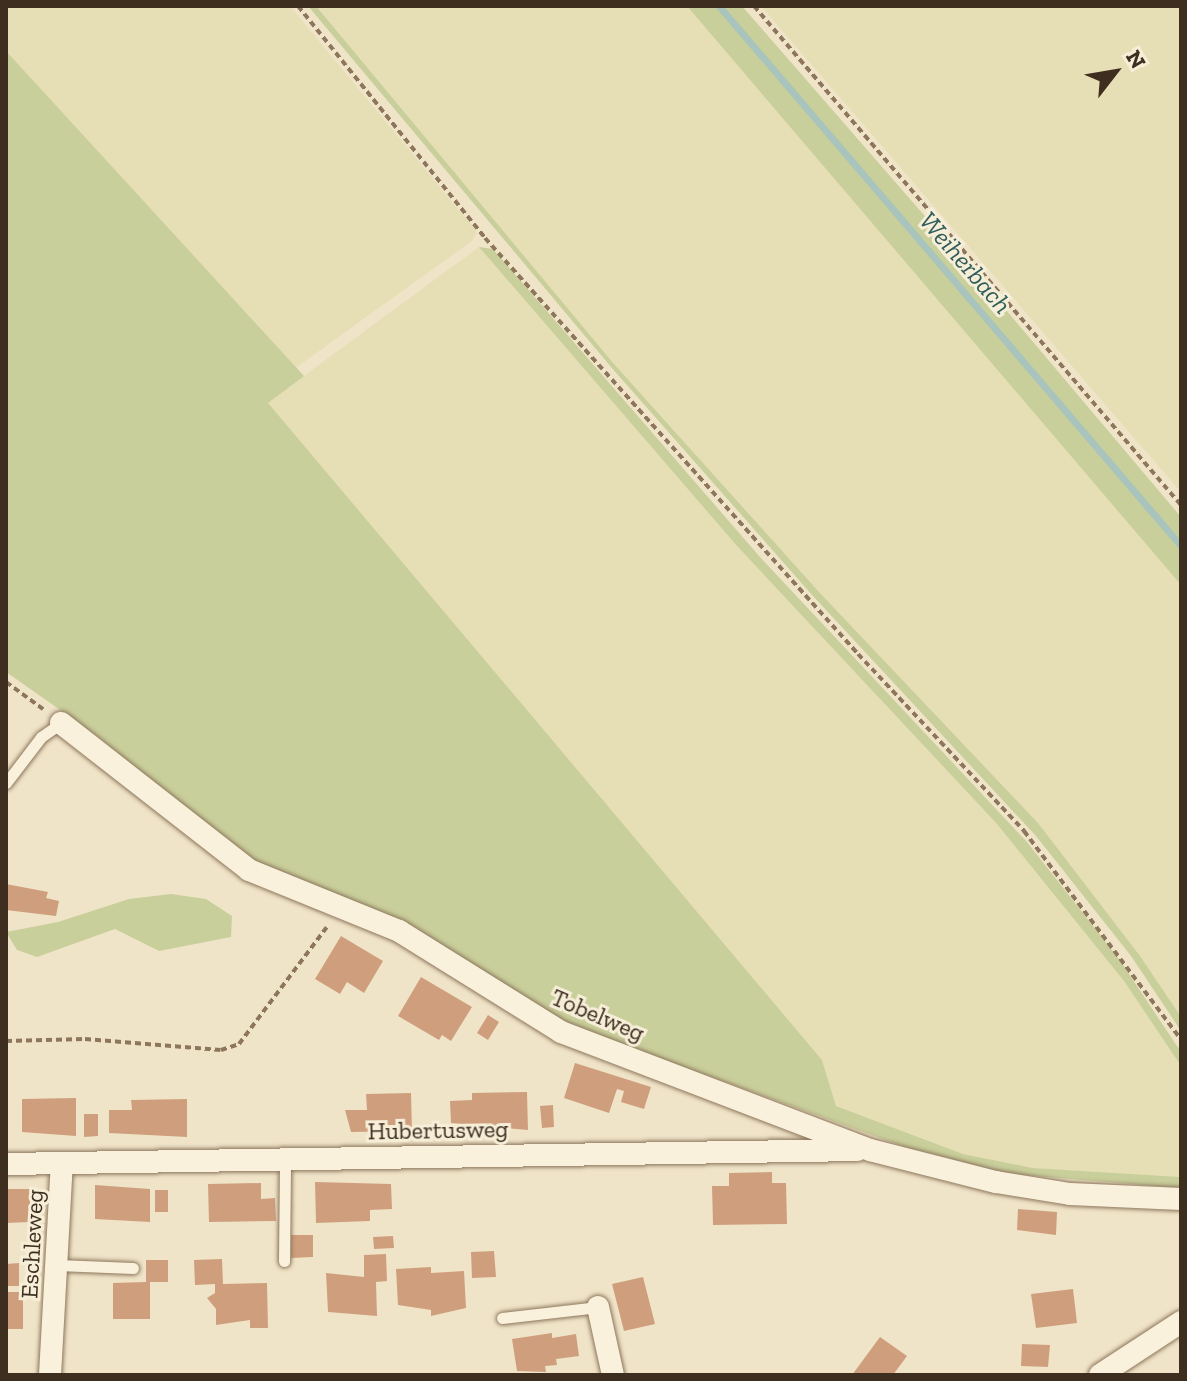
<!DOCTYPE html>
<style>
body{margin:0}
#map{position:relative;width:1187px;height:1381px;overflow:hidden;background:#f0e4c8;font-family:"Zilla Slab",serif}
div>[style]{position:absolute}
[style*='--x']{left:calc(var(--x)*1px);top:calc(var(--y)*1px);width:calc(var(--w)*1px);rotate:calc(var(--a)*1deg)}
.farmland>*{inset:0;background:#e6deb5}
.green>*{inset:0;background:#c9cf9b}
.stream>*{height:7px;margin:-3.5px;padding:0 3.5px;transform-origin:3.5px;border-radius:3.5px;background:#a9c4bc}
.building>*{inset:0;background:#cf9f7d}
.path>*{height:4px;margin-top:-2px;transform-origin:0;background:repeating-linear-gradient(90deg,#8d765c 0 6px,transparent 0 10px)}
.roads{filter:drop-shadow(0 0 2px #8d765c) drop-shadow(0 0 2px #8d765c)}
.lane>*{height:11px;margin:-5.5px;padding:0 5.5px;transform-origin:5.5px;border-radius:5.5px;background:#faf1dc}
.street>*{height:22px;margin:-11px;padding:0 11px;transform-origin:11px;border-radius:11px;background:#faf1dc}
span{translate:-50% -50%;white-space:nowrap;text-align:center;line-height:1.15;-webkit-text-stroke:6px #f7eed8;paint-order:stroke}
.street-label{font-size:24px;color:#3d2e20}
.water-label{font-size:26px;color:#2f5d5a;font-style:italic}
.frame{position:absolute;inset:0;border:8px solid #3d2e20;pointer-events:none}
.north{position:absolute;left:1075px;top:32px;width:80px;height:80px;-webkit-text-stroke:6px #f7eed8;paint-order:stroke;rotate:59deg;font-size:22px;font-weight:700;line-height:32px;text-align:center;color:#3d2e20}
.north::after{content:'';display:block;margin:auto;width:28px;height:36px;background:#3d2e20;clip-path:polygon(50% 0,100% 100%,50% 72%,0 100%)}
</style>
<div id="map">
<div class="farmland">
<div style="clip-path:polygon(6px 6px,290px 6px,477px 232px,472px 241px,294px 369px,6px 51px)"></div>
<div style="clip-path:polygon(316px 6px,687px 6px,887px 239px,1181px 585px,1181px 1017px,1038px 823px,819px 592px,614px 364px)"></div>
<div style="clip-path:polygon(761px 6px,1181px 6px,1181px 492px,1173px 483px)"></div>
<div style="clip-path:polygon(479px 247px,737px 546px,997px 824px,1124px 981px,1181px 1066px,1181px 1177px,1033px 1168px,963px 1154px,836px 1106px,822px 1060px,267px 403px)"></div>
</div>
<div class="green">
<div style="clip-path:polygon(308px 6px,316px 6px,614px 364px,819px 592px,1038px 823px,1140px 956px,1181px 1017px,1181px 1031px,1131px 956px,1036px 836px,812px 595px,611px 367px)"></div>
<div style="clip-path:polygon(687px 6px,742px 6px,984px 284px,1181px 517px,1181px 585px)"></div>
<div style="clip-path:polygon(6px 51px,304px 376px,268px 403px,822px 1060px,836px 1106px,963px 1154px,1033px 1168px,1181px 1177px,1181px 1188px,1009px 1174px,905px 1147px,570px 1026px,240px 853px,93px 733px,6px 672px)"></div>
<div style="clip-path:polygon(479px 247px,493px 249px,760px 557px,1027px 842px,1119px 959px,1181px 1052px,1181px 1066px,1124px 981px,997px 824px,737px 546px)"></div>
<div style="clip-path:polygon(171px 894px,206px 899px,232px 916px,231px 937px,159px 951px,115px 929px,37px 957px,17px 950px,6px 932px,58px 922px,129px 899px)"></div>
</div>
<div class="stream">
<div style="--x:719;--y:6;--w:711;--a:49.45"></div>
</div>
<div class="building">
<div style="clip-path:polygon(6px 884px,48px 892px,46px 898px,59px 901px,56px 916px,6px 910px)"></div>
<div style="clip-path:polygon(341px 936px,383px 961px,364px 993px,347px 982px,340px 994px,315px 979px)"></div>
<div style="clip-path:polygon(421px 977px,472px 1007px,451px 1041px,442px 1035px,439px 1040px,398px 1016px)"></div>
<div style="clip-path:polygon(488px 1015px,499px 1022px,488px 1040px,477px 1033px)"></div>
<div style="clip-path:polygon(575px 1063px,651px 1087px,644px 1109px,621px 1102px,624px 1091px,617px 1089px,609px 1113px,564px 1098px)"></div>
<div style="clip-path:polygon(527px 1092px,528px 1130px,451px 1123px,450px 1101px,472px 1100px,472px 1093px)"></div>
<div style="clip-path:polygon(411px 1093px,412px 1131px,351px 1132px,345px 1110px,367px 1110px,366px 1094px)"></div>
<div style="clip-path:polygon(76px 1098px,76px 1136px,22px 1132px,22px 1099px)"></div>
<div style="clip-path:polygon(187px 1099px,187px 1137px,109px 1133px,109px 1110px,132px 1110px,131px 1100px)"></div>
<div style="clip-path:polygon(553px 1105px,554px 1127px,542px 1128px,540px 1106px)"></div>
<div style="clip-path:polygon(84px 1114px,98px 1114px,98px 1136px,84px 1137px)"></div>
<div style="clip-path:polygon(772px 1172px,772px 1183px,786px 1183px,787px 1224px,713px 1225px,712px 1186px,729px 1186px,729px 1173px)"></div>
<div style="clip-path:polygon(315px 1182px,391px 1184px,392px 1209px,370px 1210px,370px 1221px,316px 1223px)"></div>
<div style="clip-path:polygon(261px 1183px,261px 1199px,275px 1198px,276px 1221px,209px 1222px,208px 1184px)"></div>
<div style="clip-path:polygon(95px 1185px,150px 1189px,150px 1222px,95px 1219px)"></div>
<div style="clip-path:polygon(6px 1189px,30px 1189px,30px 1222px,6px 1223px)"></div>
<div style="clip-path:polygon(155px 1190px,168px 1190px,168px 1212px,155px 1212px)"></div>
<div style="clip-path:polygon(1018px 1209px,1057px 1212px,1056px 1235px,1017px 1230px)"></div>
<div style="clip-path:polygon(291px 1235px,313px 1235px,313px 1257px,291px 1258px)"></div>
<div style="clip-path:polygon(393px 1236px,394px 1248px,374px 1249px,373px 1237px)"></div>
<div style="clip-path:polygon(494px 1251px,496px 1277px,472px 1278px,471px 1252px)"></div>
<div style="clip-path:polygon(386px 1254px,387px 1281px,376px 1282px,377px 1316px,328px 1312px,326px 1273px,364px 1277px,364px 1255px)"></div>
<div style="clip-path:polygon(222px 1259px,223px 1284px,267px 1283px,268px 1328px,250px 1328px,250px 1320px,216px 1325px,216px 1309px,207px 1298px,215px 1293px,215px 1284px,195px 1285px,194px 1260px)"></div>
<div style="clip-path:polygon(146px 1260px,168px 1260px,168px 1282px,150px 1282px,150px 1319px,113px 1319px,113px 1283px,146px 1282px)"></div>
<div style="clip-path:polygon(19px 1263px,19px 1286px,6px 1286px,6px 1264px)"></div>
<div style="clip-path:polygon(431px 1267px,431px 1273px,464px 1271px,466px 1308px,431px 1316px,431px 1310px,398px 1305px,396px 1269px)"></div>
<div style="clip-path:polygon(643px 1277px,655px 1324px,624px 1331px,612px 1284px)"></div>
<div style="clip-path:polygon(1073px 1289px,1077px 1323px,1036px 1328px,1031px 1294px)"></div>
<div style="clip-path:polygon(6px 1292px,23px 1292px,23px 1329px,6px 1329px)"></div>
<div style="clip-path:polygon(552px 1333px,552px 1338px,576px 1334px,579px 1356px,556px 1359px,557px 1365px,545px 1366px,546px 1372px,517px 1371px,512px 1339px)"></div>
<div style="clip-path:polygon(880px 1337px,907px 1356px,893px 1375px,852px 1375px)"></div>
<div style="clip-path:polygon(1022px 1344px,1050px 1345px,1048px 1367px,1021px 1366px)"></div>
</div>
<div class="path">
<div style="--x:298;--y:6;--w:298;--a:51.1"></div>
<div style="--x:485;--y:238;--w:559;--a:48.12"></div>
<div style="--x:858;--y:654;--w:243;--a:46.8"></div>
<div style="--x:1024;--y:831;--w:261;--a:53"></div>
<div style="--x:754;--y:6;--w:657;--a:49.45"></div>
<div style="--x:6;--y:682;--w:46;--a:36.1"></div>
<div style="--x:6;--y:1041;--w:79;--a:-1.5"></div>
<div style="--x:85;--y:1039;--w:136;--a:4.6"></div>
<div style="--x:221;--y:1050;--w:19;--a:-18"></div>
<div style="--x:239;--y:1044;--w:146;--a:-53.1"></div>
</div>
<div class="roads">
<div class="lane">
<div style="--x:6;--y:783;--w:58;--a:-52.7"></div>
<div style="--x:41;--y:737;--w:24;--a:-35"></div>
<div style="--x:284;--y:1261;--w:103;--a:-89.4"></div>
<div style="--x:57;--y:1265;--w:76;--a:2.3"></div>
<div style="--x:502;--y:1318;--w:97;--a:-6.5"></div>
</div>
<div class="street">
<div style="--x:61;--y:723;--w:239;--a:38"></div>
<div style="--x:249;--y:870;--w:162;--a:22.1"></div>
<div style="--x:399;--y:931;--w:191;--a:31.9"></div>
<div style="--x:561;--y:1032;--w:331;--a:20.9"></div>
<div style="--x:870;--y:1150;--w:130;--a:14.3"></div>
<div style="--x:996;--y:1182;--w:75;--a:9.2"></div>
<div style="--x:1070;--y:1194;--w:111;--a:2.6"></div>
<div style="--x:6;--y:1164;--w:851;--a:-0.94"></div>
<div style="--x:598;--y:1307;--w:70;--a:77.6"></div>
<div style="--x:50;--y:1375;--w:212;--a:-86.8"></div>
<div style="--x:1100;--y:1375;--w:97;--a:-33.2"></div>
</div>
</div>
<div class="street-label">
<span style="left:598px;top:1015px;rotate:23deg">Tobelweg</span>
<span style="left:438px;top:1130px;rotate:-1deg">Hubertusweg</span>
<span style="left:32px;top:1244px;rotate:-87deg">Eschleweg</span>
</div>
<div class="water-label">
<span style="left:965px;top:263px;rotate:49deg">Weiherbach</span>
</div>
<div class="frame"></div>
<div class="north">N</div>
</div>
